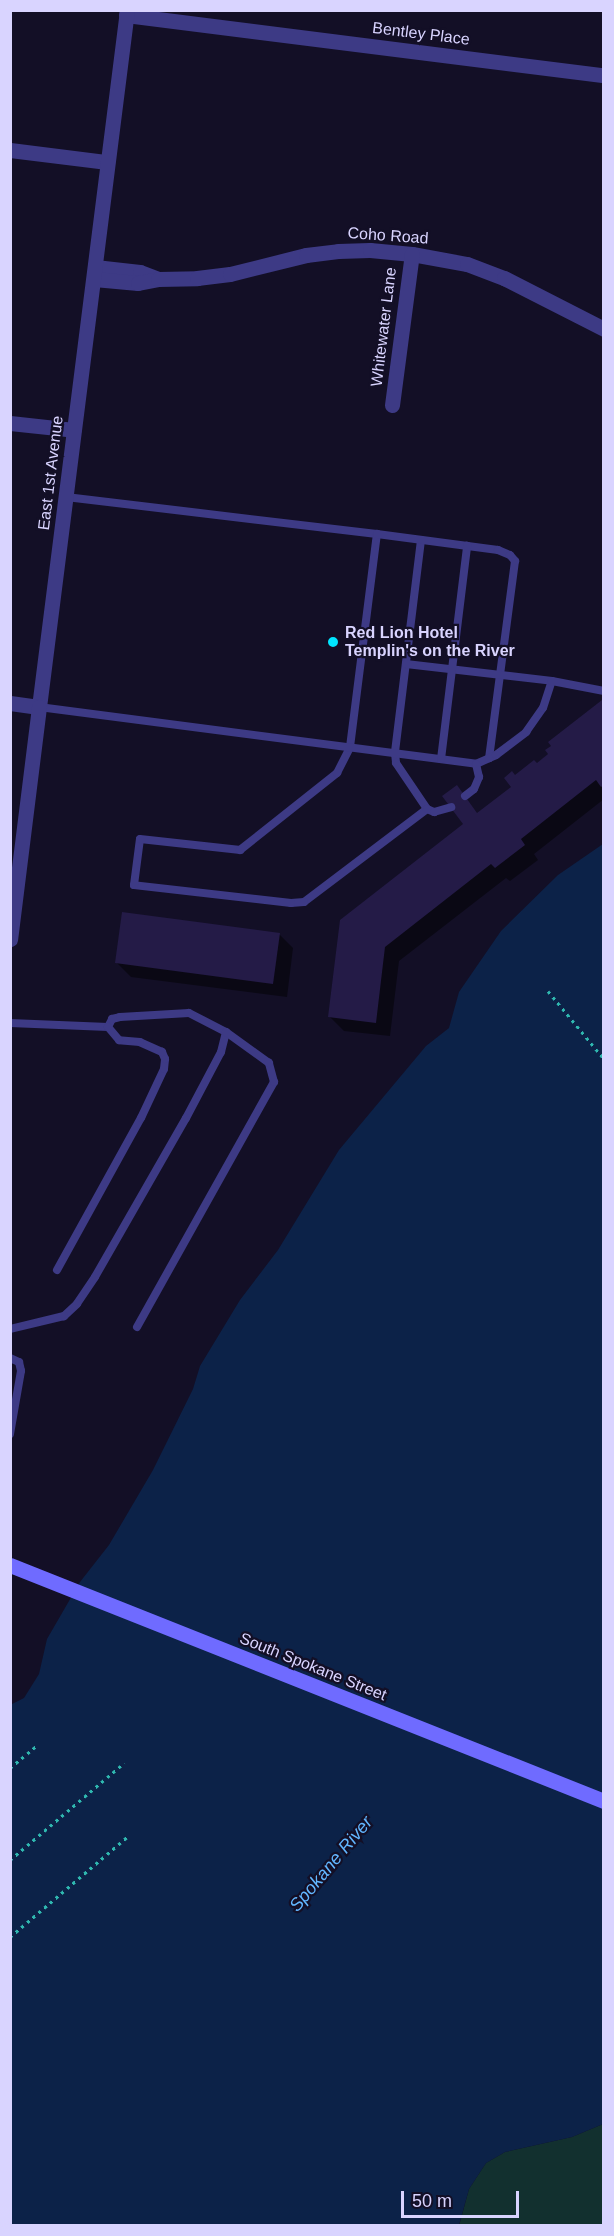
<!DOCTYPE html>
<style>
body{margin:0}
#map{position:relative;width:614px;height:2236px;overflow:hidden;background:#130f26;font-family:Helvetica,sans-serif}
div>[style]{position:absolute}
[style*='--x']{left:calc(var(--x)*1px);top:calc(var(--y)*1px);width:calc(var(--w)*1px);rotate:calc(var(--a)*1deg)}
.green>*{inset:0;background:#12302f}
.water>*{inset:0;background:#0c2248}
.shadow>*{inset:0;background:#0007}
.building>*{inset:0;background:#241b47}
.path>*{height:3px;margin-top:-1.5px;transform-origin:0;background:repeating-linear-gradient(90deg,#2fb8b0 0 3px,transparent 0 7.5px)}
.service>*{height:8px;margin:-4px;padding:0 4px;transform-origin:4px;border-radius:4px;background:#3d3a85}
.minor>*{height:15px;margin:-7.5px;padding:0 7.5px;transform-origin:7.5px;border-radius:7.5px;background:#3d3a85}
.tertiary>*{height:15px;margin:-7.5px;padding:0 7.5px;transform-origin:7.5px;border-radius:7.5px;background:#3d3a85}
.secondary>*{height:15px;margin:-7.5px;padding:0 7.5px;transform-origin:7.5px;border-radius:7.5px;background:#6f6bff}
.dots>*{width:16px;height:16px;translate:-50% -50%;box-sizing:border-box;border:3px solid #130f26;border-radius:50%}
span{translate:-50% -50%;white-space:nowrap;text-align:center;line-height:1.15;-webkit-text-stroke:4.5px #130f26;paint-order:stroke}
.street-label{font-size:16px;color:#d9d4ff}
.poi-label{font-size:16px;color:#d9d4ff;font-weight:700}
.left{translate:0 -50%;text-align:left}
.water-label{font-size:18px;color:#62b6ff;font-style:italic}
.frame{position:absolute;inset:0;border:12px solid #d9d4ff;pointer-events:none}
.scale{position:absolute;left:401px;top:2191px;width:118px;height:27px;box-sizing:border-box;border:3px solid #d9d4ff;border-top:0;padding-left:8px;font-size:18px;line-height:21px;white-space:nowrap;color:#d9d4ff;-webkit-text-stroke:4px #130f26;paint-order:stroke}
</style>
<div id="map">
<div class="green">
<div style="clip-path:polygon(603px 2124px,603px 2225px,459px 2226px,469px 2189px,486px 2163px,505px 2152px,572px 2137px)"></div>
</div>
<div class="water">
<div style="clip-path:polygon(603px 844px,603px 2124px,572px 2137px,505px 2152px,486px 2163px,469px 2189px,459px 2225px,11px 2225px,10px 1705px,24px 1698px,39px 1674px,47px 1639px,80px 1582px,109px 1545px,153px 1470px,193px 1389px,200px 1366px,240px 1300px,278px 1250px,339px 1150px,426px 1046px,449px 1028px,459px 992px,501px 931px,558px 875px)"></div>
</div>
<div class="shadow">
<div style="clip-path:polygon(602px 702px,604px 799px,534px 854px,538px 860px,510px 881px,506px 878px,399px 961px,390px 1036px,344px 1031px,330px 1017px,478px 815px,513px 787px,516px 776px,537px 765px)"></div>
<div style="clip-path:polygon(279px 934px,293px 948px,287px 997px,131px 977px,117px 963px)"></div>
</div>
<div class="building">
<div style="clip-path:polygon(602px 700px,604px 785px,601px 787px,596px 780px,521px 839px,525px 845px,495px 868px,491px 864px,385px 947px,376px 1023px,328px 1017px,340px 920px,463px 824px,442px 796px,457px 785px,477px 813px,511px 787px,504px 778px,512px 771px,515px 775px,534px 760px,537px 763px,548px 754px,545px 750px,551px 746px,548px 742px)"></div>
<div style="clip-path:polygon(122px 912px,280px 933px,273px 984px,115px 963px)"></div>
</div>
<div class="path">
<div style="--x:548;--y:991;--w:88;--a:50.5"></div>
<div style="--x:10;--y:1768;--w:34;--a:-40"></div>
<div style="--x:10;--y:1860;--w:150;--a:-40.4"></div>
<div style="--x:10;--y:1937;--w:154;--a:-40.5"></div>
</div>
<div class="service">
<div style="--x:66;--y:497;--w:313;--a:6.8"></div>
<div style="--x:421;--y:540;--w:215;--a:97"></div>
<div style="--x:395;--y:753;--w:10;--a:84"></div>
<div style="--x:396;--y:763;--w:55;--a:56"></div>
<div style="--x:427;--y:809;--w:154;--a:142.9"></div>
<div style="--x:304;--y:902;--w:13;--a:176"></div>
<div style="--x:291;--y:903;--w:158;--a:-173.5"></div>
<div style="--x:134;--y:885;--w:46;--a:-82.6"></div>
<div style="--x:140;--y:839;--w:101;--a:6.3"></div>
<div style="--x:240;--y:850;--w:124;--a:-38.4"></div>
<div style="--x:337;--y:773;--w:29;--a:-63"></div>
<div style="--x:350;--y:747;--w:215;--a:-82.8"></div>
<div style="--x:377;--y:534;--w:122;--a:7.5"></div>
<div style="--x:498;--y:550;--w:13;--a:23"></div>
<div style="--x:510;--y:555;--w:8;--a:50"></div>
<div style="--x:515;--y:561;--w:199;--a:97.5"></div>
<div style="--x:406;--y:664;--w:147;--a:6.6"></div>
<div style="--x:39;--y:707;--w:441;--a:7.4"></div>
<div style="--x:476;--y:764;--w:22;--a:-24"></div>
<div style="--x:496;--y:755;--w:38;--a:-37"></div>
<div style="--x:526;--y:732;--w:29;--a:-55"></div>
<div style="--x:543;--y:708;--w:28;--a:-72"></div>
<div style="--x:552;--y:681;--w:53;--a:10.9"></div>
<div style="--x:441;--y:759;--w:215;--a:-83"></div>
<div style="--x:465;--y:796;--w:11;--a:-38"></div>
<div style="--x:474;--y:789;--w:13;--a:-67"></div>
<div style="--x:479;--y:777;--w:13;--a:-103"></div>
<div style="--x:427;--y:809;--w:8;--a:23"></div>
<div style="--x:434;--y:812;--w:18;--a:-16"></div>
<div style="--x:10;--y:1023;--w:98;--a:2.3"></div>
<div style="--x:108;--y:1027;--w:9;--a:-63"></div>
<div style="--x:112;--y:1019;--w:8;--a:-14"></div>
<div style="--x:120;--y:1017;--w:69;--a:-3.3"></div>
<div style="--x:189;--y:1013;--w:42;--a:27.2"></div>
<div style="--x:226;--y:1032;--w:21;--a:104"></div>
<div style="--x:221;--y:1052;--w:75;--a:117.9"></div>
<div style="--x:186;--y:1118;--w:183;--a:119.8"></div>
<div style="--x:95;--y:1277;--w:32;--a:124"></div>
<div style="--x:77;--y:1304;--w:18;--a:137"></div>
<div style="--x:64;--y:1316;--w:56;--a:166.5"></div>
<div style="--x:57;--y:1270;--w:174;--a:-61.1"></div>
<div style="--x:141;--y:1118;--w:54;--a:-64.9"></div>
<div style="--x:164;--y:1069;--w:10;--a:-84"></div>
<div style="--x:165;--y:1059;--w:8;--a:-113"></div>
<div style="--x:162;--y:1052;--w:24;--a:-156"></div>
<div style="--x:140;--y:1042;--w:21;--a:-175"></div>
<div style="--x:119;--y:1040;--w:17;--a:-130"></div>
<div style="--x:137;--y:1327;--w:281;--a:-60.8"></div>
<div style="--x:274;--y:1082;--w:20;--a:-105"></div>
<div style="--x:269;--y:1063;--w:53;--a:-144.2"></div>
<div style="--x:10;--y:1358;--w:10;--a:24"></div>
<div style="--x:19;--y:1362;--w:9;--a:77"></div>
<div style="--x:21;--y:1371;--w:64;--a:99.9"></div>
</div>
<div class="minor">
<div style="--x:126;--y:15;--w:482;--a:7.2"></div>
<div style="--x:10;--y:150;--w:98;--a:7.1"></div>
<div style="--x:95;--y:267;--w:45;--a:6.3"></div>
<div style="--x:140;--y:272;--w:19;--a:21"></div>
<div style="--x:94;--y:279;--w:44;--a:5.2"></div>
<div style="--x:138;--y:283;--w:20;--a:-11"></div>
<div style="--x:158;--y:279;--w:39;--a:-1"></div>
<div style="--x:197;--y:278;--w:33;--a:-7"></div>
<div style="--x:230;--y:274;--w:78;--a:-14"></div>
<div style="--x:306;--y:255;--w:32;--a:-7"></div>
<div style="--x:338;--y:251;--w:32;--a:-2"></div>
<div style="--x:370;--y:250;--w:42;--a:5.4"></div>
<div style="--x:412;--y:254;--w:56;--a:10.3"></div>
<div style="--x:467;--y:264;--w:40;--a:21"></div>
<div style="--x:504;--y:278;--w:112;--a:27"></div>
<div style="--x:392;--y:405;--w:152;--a:-82.5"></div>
<div style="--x:10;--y:423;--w:64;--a:6.2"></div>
<div style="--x:39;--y:707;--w:703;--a:-82.8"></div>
</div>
<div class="tertiary">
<div style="--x:10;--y:703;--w:29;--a:8"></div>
<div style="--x:39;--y:707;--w:234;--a:97.1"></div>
</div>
<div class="secondary">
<div style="--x:10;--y:1565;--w:639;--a:21.67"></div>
</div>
<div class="dots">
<div style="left:333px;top:642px;background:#00e5ff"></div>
</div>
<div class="street-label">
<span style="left:421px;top:34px;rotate:7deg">Bentley Place</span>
<span style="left:388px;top:236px;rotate:4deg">Coho Road</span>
<span style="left:384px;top:327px;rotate:-83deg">Whitewater Lane</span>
<span style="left:51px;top:473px;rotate:-83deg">East 1st Avenue</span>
<span style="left:313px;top:1667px;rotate:22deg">South Spokane Street</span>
</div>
<div class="poi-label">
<span class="left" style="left:345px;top:642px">Red Lion Hotel<br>Templin's on the River</span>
</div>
<div class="water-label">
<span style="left:331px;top:1864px;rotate:-50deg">Spokane River</span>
</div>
<div class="frame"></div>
<div class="scale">50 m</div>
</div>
